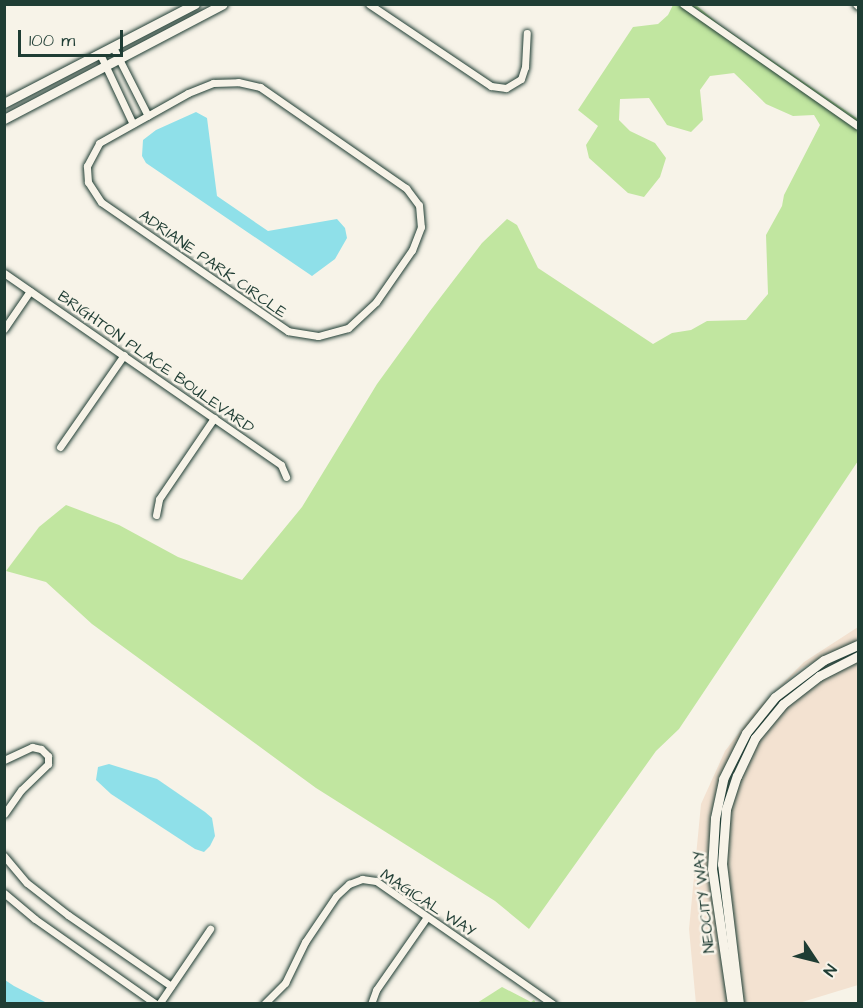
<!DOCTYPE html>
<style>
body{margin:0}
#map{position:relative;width:863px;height:1008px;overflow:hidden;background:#f7f3e8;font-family:"Architects Daughter",sans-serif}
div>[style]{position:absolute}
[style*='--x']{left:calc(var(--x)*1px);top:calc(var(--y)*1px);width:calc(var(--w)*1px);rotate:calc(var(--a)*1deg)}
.built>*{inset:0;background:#f3e2d1}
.green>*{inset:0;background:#c1e6a0}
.water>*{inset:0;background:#8fe0e9}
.roads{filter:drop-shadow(0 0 2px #1f3d34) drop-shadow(0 0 2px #1f3d34)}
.street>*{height:7px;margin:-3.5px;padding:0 3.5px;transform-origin:3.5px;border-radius:3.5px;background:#f7f3e8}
.secondary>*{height:9px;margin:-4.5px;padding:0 4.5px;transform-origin:4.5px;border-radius:4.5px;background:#f7f3e8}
span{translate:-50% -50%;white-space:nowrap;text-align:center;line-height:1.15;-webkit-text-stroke:5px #f7f3e8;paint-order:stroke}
.street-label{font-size:16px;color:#1f3d34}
.frame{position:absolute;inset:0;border:6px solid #1f3d34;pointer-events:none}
.north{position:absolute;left:785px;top:930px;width:60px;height:60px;-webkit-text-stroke:4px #f7f3e8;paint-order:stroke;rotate:125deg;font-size:16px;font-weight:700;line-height:24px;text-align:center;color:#1f3d34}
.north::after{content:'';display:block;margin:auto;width:21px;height:27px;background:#1f3d34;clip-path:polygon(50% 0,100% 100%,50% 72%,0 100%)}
.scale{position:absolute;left:18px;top:30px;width:105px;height:27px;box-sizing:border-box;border:3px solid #1f3d34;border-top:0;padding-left:8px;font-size:18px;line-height:21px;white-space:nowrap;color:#1f3d34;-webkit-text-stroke:4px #f7f3e8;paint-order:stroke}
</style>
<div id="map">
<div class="built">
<div style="clip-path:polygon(858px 627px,858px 641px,802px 668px,772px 694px,743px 731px,719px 778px,711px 817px,708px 868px,729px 1003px,696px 1004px,689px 929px,701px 804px,725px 751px,756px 710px,804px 662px)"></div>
<div style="clip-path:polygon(858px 660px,858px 985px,799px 1003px,743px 1004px,726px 865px,730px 810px,740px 778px,759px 740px,786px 706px,816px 682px)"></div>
</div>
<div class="green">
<div style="clip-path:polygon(673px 5px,696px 5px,720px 25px,858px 119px,858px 461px,679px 729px,656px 751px,529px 929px,495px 901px,316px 788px,92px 624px,46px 582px,6px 571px,39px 527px,66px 505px,119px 525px,178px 557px,242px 580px,302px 507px,377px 384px,430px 311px,482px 243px,507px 219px,517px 225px,538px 268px,653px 344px,672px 333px,691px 330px,707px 321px,746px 320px,768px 294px,766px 235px,782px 206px,784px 195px,820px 125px,814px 115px,793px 116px,766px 104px,734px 73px,710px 76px,700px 90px,703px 120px,691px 132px,667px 125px,649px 98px,620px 99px,619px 120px,630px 131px,655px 143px,666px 158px,660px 177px,644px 197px,628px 193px,589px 158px,586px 145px,598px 126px,578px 110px,633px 27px,658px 24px,668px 15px)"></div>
<div style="clip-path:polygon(502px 987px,531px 1002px,534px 1000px,536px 1003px,477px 1003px)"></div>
</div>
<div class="water">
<div style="clip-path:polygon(196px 112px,207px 118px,217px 196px,268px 231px,337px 219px,345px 228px,347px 238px,335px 259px,312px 276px,146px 163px,142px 156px,143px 140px,156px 130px)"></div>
<div style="clip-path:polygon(109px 764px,157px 779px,205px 812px,212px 818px,215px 836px,210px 846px,204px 852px,195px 849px,111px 794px,96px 780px,98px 767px)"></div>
<div style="clip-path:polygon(5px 980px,14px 986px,47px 1003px,5px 1003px)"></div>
</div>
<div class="roads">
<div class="street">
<div style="--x:369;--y:4;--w:147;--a:33.9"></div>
<div style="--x:491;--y:86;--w:15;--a:8"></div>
<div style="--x:506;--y:88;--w:17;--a:-31"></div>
<div style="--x:521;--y:79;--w:13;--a:-72"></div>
<div style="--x:525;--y:67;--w:34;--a:-87"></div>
<div style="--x:683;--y:4;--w:213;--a:34.9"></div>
<div style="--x:856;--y:4;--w:3;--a:45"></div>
<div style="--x:113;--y:47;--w:77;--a:63.1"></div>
<div style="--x:100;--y:54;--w:77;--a:64.8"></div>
<div style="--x:238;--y:82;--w:23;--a:13"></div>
<div style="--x:260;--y:87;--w:178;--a:34.7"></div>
<div style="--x:406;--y:188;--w:21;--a:53"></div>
<div style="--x:419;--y:205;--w:22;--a:85"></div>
<div style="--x:421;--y:227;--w:25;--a:111"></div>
<div style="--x:412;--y:250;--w:63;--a:124.7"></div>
<div style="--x:376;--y:302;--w:38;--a:137"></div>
<div style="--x:348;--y:328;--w:31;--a:165"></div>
<div style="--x:318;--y:336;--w:30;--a:-171"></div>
<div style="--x:288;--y:331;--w:227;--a:-145.4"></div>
<div style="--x:101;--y:202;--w:24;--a:-123"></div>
<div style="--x:88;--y:182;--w:16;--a:-94"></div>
<div style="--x:87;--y:166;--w:26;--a:-62"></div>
<div style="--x:99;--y:143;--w:102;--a:-29.3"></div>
<div style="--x:188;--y:93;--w:27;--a:-22"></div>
<div style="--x:213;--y:83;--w:25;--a:-2"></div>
<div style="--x:4;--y:273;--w:337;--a:34.7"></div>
<div style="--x:281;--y:465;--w:13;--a:67"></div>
<div style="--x:4;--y:329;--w:46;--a:-55.6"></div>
<div style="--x:60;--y:447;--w:112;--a:-55.2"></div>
<div style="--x:156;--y:515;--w:16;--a:-79"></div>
<div style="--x:159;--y:499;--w:98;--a:-55.8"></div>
<div style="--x:4;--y:760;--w:31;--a:-25"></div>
<div style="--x:32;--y:747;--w:9;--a:13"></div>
<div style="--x:41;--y:749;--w:10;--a:45"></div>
<div style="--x:48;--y:756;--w:8;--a:90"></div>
<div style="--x:48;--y:764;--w:37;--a:136"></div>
<div style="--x:21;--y:790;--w:29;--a:125"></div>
<div style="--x:4;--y:856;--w:35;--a:50"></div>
<div style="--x:27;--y:883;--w:52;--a:38"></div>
<div style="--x:68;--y:915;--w:125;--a:34.6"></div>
<div style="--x:4;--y:893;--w:40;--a:40"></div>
<div style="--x:35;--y:919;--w:148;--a:35.1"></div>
<div style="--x:159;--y:1004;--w:91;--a:-55.8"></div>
<div style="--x:264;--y:1004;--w:30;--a:-45"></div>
<div style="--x:285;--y:983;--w:46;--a:-64"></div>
<div style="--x:305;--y:942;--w:55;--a:-56"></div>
<div style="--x:336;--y:896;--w:18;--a:-43"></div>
<div style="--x:349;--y:884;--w:14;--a:-21"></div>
<div style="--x:362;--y:879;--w:14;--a:8"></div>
<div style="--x:376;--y:881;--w:216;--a:34.8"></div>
<div style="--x:371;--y:1004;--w:15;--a:-70"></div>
<div style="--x:376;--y:990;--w:89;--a:-55.1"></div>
</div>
<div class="secondary">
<div style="--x:4;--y:103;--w:215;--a:-27.4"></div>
<div style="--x:4;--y:119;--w:247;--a:-27.7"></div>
<div style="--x:732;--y:1004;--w:136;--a:-98.4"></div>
<div style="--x:712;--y:869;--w:51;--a:-86.6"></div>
<div style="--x:715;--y:818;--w:40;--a:-78"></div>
<div style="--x:723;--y:779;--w:51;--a:-63.4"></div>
<div style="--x:746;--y:733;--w:46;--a:-51.1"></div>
<div style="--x:775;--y:697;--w:61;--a:-37.1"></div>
<div style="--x:824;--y:660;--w:37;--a:-24"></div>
<div style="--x:739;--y:1004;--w:141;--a:-96.9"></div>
<div style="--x:722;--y:864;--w:55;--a:-85.8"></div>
<div style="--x:726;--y:809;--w:35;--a:-72"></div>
<div style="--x:737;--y:776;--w:42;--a:-64.7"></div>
<div style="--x:755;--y:738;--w:44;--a:-50.5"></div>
<div style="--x:783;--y:704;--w:46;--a:-37.9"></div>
<div style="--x:819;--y:676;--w:44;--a:-27.1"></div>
</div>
</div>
<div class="street-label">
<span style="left:213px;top:264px;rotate:35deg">ADRIANE PARK CIRCLE</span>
<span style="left:156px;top:362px;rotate:35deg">BRIGHTON PLACE BOULEVARD</span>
<span style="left:704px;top:902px;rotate:-96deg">NEOCITY WAY</span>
<span style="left:428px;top:903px;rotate:33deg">MAGICAL WAY</span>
</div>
<div class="frame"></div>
<div class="north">N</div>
<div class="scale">100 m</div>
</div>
